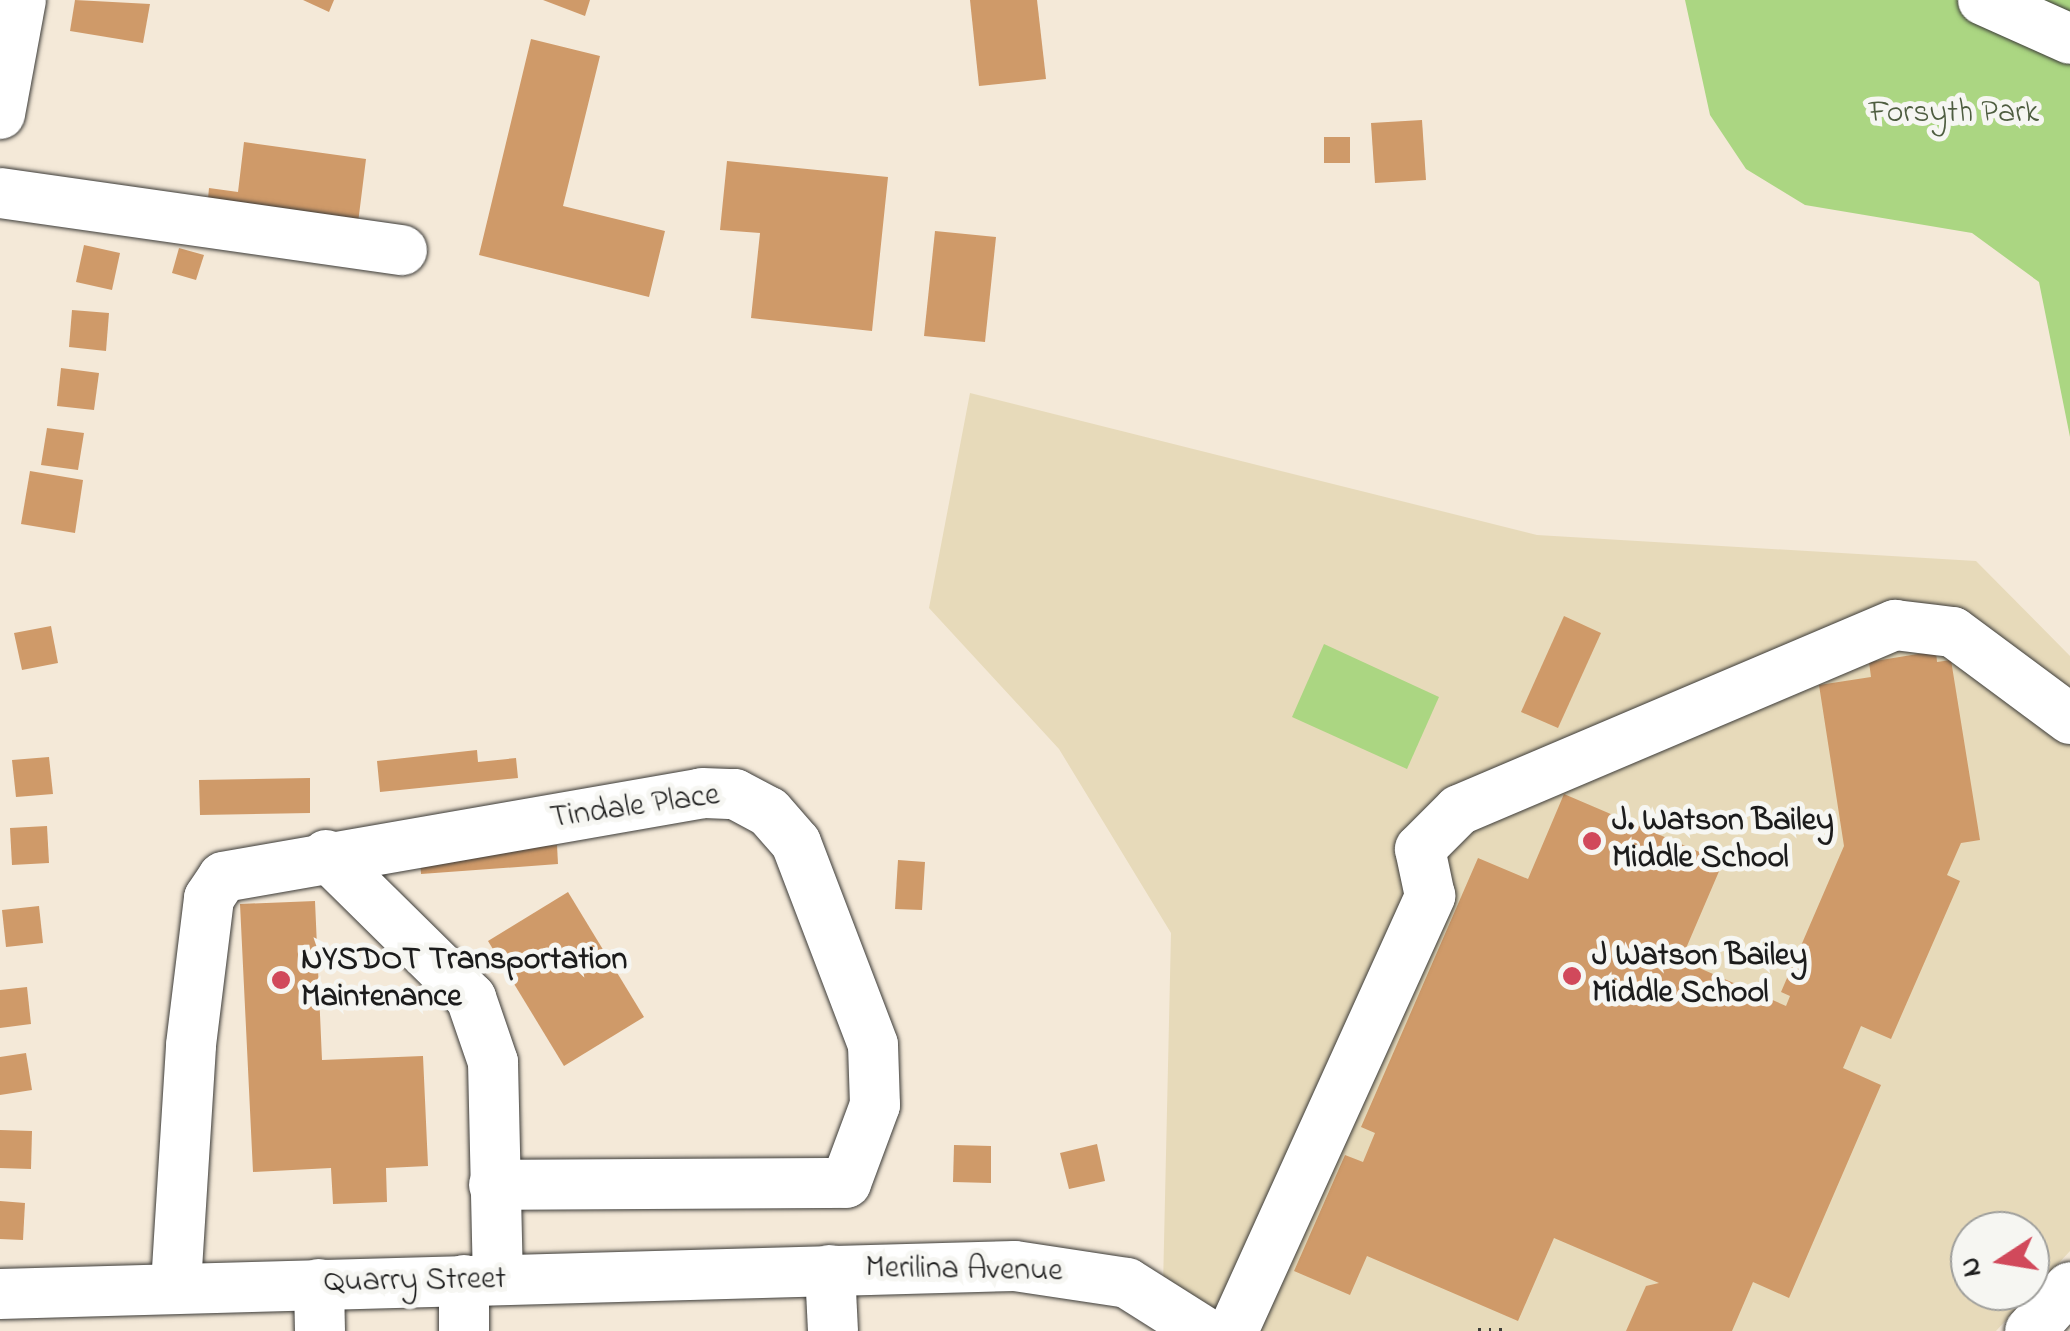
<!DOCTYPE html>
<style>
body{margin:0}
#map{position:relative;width:2070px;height:1331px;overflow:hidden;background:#f4e9d8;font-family:"Indie Flower",sans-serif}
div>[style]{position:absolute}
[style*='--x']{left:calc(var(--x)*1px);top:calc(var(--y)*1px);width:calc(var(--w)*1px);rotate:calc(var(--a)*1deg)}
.built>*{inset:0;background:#e7daba}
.green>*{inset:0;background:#abd682}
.building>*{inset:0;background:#cf9a69}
.path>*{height:6px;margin-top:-3px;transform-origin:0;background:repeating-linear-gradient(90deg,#3c3b38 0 2.5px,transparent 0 10.5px)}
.roads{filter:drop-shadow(0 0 2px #3c3b38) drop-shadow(0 0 2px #3c3b38)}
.minor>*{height:50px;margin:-25px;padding:0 25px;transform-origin:25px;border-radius:25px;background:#fff}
.dots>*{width:28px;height:28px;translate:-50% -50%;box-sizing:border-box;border:5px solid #f6f6f2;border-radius:50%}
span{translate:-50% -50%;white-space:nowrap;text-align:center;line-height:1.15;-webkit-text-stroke:10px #f6f6f2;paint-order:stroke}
.park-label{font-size:32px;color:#4e5d40}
.street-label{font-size:32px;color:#1c1c1c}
.poi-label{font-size:32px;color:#1c1c1c;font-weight:700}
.left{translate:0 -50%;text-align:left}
.north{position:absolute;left:1950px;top:1211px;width:100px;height:100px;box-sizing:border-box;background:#f6f6f2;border:2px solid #9f9f9c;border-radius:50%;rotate:258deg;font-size:28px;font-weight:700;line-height:40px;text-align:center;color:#1c1c1c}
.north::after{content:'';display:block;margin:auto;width:35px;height:45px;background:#d1495b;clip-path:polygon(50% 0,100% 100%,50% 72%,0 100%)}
</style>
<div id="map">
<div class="built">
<div style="clip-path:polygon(evenodd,970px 393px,1537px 535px,1976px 561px,2070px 656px,2070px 1251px,1996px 1331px,1162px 1331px,1171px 933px,1059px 749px,929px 608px,970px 393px,1970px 1231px,2030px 1231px,2030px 1291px,1970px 1291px,1970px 1231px)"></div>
</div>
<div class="green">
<div style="clip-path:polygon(1685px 0,2070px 0,2070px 437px,2039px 282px,1972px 233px,1805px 205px,1746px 169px,1710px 115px)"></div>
<div style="clip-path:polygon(1324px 644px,1439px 697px,1407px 769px,1292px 717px)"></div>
</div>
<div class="building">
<div style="clip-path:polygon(75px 0,150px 4px,143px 43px,70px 31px)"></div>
<div style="clip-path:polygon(303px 0,334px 0,329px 12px)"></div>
<div style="clip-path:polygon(543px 0,590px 0,585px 16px)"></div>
<div style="clip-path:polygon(970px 0,1037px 0,1046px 79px,979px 86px)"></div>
<div style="clip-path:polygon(531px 39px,600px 56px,563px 206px,665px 231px,649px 297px,479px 255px)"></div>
<div style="clip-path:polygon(1422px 120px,1426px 180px,1375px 183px,1371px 123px)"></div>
<div style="clip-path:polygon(1324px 137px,1350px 137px,1350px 163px,1324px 163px)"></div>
<div style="clip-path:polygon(244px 142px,366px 159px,357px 231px,207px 210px,209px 188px,238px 192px)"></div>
<div style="clip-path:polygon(727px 161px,888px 177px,872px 331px,751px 318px,760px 233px,720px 230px)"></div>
<div style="clip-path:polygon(935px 231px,996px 237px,985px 342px,924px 336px)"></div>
<div style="clip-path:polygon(84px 245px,120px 253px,112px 290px,76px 282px)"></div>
<div style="clip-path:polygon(179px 248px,204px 255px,196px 280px,172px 273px)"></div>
<div style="clip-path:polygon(72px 310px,109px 313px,106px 351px,69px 347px)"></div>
<div style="clip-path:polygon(61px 368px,99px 373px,94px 410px,57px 406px)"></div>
<div style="clip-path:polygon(47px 428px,84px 433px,78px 470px,41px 465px)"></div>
<div style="clip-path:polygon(30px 471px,83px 480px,75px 533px,21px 524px)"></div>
<div style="clip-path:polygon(1564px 616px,1601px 633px,1558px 728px,1521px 712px)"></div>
<div style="clip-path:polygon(51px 626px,58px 663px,22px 670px,14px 633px)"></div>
<div style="clip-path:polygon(1936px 651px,1937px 662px,1951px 660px,1980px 840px,1961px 843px,1947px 875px,1960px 881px,1891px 1039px,1861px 1026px,1843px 1068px,1881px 1085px,1789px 1298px,1753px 1282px,1732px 1331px,1626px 1331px,1646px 1286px,1659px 1283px,1554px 1238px,1518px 1321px,1367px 1256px,1350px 1295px,1294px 1271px,1345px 1155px,1363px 1162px,1375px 1133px,1361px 1127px,1478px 858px,1528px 879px,1564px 794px,1723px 862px,1681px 960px,1786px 1006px,1790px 996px,1781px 992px,1844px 846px,1819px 685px,1871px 677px,1869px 662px)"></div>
<div style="clip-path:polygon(477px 750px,478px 762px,516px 758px,518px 778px,380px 792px,377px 761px)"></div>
<div style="clip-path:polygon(49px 757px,53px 794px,16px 797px,12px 760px)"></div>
<div style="clip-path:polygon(310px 778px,310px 813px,200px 815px,199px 780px)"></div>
<div style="clip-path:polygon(47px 826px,49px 863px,12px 865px,10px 828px)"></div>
<div style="clip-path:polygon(557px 845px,558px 864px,421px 874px,420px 856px)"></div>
<div style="clip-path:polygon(898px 860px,925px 862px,922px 910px,895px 909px)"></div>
<div style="clip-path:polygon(568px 892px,644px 1017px,564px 1066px,488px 941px)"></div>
<div style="clip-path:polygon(315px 901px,322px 1060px,423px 1056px,428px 1166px,386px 1168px,387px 1202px,333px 1204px,331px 1168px,253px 1172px,240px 904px)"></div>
<div style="clip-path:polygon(39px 906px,43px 943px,6px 947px,2px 910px)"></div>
<div style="clip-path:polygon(27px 987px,31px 1024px,0 1028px,0 990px)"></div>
<div style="clip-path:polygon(26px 1053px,32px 1090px,0 1095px,0 1057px)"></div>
<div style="clip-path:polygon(0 1130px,32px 1131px,31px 1169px,0 1168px)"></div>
<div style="clip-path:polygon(1097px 1144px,1105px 1181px,1069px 1189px,1060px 1153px)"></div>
<div style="clip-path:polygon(954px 1145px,991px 1146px,991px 1183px,953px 1182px)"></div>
<div style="clip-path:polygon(0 1201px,25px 1203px,23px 1240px,0 1239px)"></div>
</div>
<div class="path">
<div style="--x:1478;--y:1331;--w:25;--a:0"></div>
</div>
<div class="roads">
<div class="minor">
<div style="--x:1983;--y:0;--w:95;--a:24.1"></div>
<div style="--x:0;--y:114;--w:116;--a:-79.6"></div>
<div style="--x:0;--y:193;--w:406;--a:8.1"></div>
<div style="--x:326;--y:855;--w:204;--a:44.6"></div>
<div style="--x:471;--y:998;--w:68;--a:71"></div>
<div style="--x:493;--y:1062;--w:218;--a:88.7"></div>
<div style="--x:830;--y:1270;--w:61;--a:87.2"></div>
<div style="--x:464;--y:1280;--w:51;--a:90"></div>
<div style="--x:319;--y:1284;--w:47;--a:88.8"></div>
<div style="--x:176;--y:1285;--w:240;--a:-86.4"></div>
<div style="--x:191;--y:1045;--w:148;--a:-83"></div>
<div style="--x:209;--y:898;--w:25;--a:-56"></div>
<div style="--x:223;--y:877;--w:486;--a:-9.9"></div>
<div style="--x:702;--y:793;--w:33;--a:2"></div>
<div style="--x:735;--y:794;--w:38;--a:28"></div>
<div style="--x:769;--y:812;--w:41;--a:48.9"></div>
<div style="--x:796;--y:843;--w:216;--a:69.1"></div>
<div style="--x:873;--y:1045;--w:60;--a:88.1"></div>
<div style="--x:875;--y:1105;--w:83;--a:110.4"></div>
<div style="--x:846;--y:1183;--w:352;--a:179.7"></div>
<div style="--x:0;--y:1294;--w:1015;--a:-1.58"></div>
<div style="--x:1015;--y:1266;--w:113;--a:8.6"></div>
<div style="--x:1127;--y:1283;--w:90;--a:32.3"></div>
<div style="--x:1233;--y:1331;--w:478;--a:-65.6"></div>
<div style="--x:1430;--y:896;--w:48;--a:-102"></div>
<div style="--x:1420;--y:849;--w:55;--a:-45"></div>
<div style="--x:1459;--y:810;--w:474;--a:-23"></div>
<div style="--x:1895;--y:625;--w:58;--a:6.9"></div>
<div style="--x:1953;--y:632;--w:146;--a:36.6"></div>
<div style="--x:2030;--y:1331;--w:59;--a:-47.7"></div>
</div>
</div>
<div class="dots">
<div style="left:1592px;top:841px;background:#d1495b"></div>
<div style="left:1572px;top:976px;background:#d1495b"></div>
<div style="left:281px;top:980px;background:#d1495b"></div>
</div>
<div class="park-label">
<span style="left:1954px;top:114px">Forsyth Park</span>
</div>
<div class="street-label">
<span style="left:635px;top:808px;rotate:-8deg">Tindale Place</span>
<span style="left:964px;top:1271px;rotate:1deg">Merilina Avenue</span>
<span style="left:415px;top:1282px;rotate:-1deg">Quarry Street</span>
</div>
<div class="poi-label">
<span class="left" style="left:1612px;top:841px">J. Watson Bailey<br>Middle School</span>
<span class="left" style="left:1592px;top:976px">J Watson Bailey<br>Middle School</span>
<span class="left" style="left:301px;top:980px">NYSDOT Transportation<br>Maintenance</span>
</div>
<div class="north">N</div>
</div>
